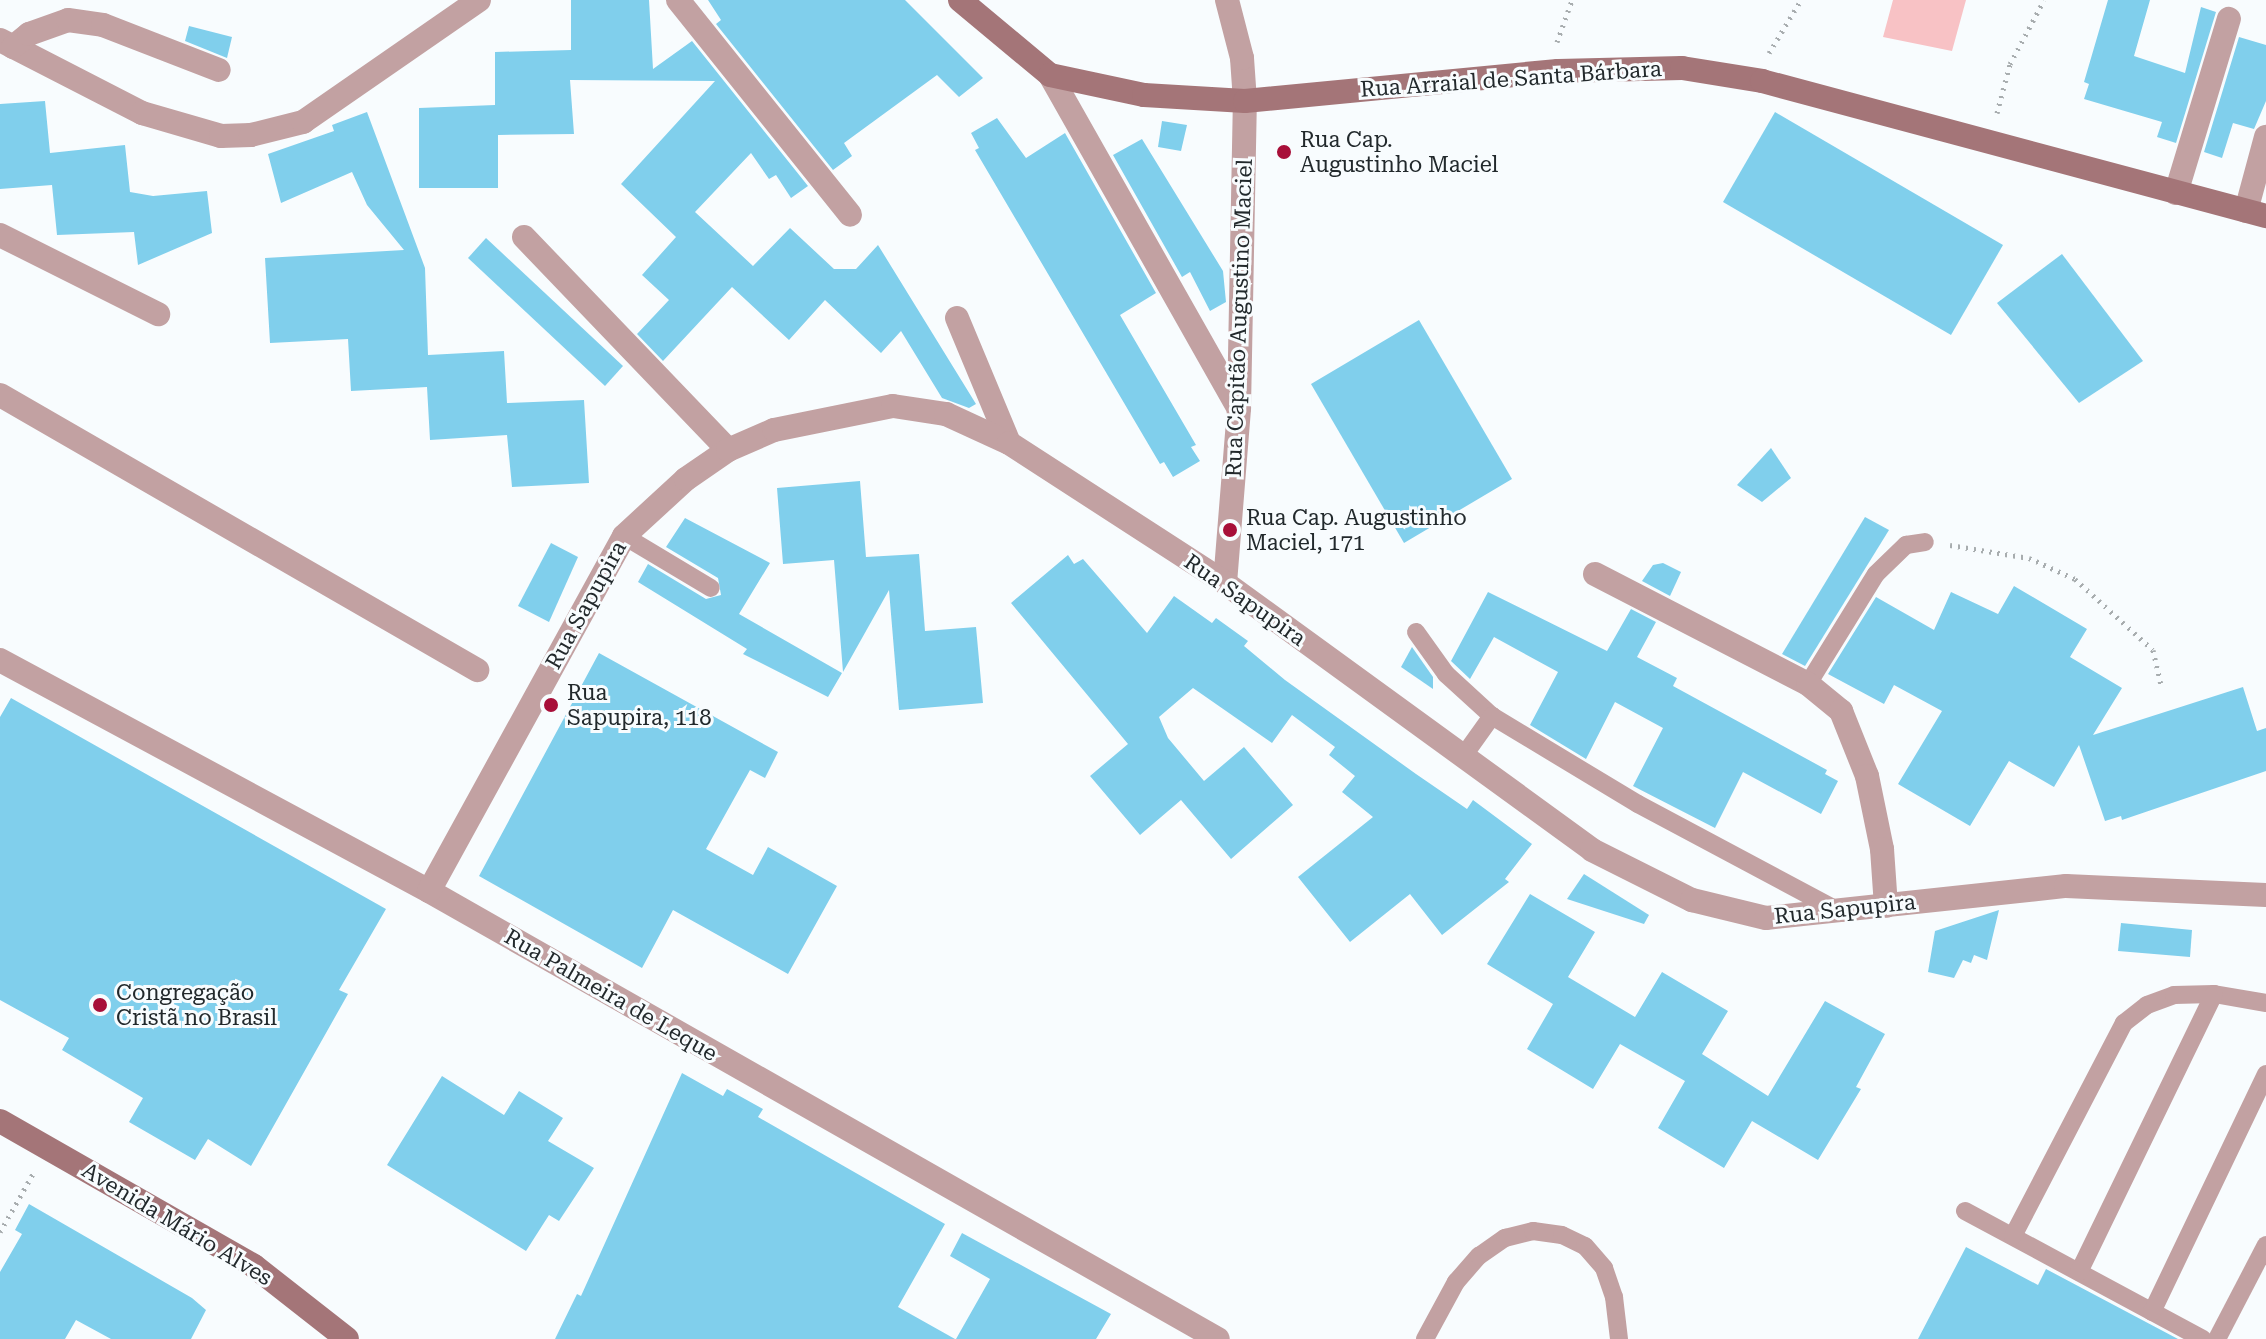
<!DOCTYPE html>
<meta charset="utf-8">
<style>
body{margin:0}
#map{position:relative;width:2266px;height:1339px;overflow:hidden;background:#f8fcfe;font-family:"Roboto Serif",serif}
div>[style]{position:absolute}
[style*='--x']{left:calc(var(--x)*1px);top:calc(var(--y)*1px);width:calc(var(--w)*1px);rotate:calc(var(--a)*1deg)}
.green>*{inset:0;background:#f8c2c5}
.building>*{inset:0;background:#80cfec}
.path>*{height:5px;margin-top:-2.5px;transform-origin:0;background:repeating-linear-gradient(90deg,#a8adaf 0 2px,transparent 0 8px)}
.lane>*{height:18px;margin:-9px;padding:0 9px;transform-origin:9px;border-radius:9px;background:#c2a1a2}
.street>*{height:24px;margin:-12px;padding:0 12px;transform-origin:12px;border-radius:12px;background:#c2a1a2}
.secondary>*{height:24px;margin:-12px;padding:0 12px;transform-origin:12px;border-radius:12px;background:#a47578}
.dots>*{width:22px;height:22px;translate:-50% -50%;box-sizing:border-box;border:4px solid #f8fcfe;border-radius:50%}
span{translate:-50% -50%;white-space:nowrap;text-align:center;line-height:1.15;-webkit-text-stroke:6px #f8fcfe;paint-order:stroke}
.street-label{font-size:22px;color:#22292c}
.poi-label{font-size:22px;color:#22292c}
.left{translate:0 -50%;text-align:left}
</style>
<div id="map">
<div class="green">
<div style="clip-path:polygon(1893px 0,1966px 0,1952px 51px,1883px 37px)"></div>
</div>
<div class="building">
<div style="clip-path:polygon(571px 0,649px 0,653px 69px,692px 41px,808px 186px,791px 198px,776px 175px,769px 179px,751px 153px,695px 212px,753px 266px,790px 228px,834px 269px,856px 269px,878px 245px,976px 404px,969px 408px,942px 398px,901px 331px,881px 353px,825px 300px,789px 340px,732px 287px,663px 361px,637px 334px,669px 300px,642px 275px,676px 237px,621px 184px,715px 81px,570px 80px,574px 134px,498px 135px,498px 188px,419px 188px,419px 108px,495px 105px,495px 52px,571px 50px)"></div>
<div style="clip-path:polygon(708px 0,905px 0,983px 78px,959px 97px,937px 75px,844px 143px,852px 156px,833px 170px,716px 24px,721px 20px)"></div>
<div style="clip-path:polygon(2108px 0,2150px 0,2134px 56px,2185px 73px,2201px 7px,2216px 12px,2176px 143px,2157px 137px,2162px 122px,2084px 99px,2089px 84px,2084px 82px)"></div>
<div style="clip-path:polygon(189px 26px,232px 37px,227px 58px,185px 41px)"></div>
<div style="clip-path:polygon(2239px 37px,2266px 45px,2266px 101px,2254px 129px,2233px 123px,2222px 158px,2204px 152px)"></div>
<div style="clip-path:polygon(45px 101px,50px 153px,125px 145px,130px 192px,153px 196px,207px 191px,212px 233px,138px 265px,134px 232px,57px 235px,52px 185px,0 189px,0 104px)"></div>
<div style="clip-path:polygon(367px 112px,425px 268px,428px 355px,504px 351px,507px 403px,584px 400px,589px 483px,512px 487px,507px 435px,430px 440px,427px 387px,351px 391px,348px 339px,270px 343px,265px 258px,404px 250px,367px 205px,352px 172px,281px 203px,268px 154px,334px 131px,332px 125px)"></div>
<div style="clip-path:polygon(1775px 112px,2003px 245px,1951px 335px,1723px 202px)"></div>
<div style="clip-path:polygon(997px 118px,1026px 158px,1065px 133px,1156px 293px,1120px 315px,1196px 445px,1191px 447px,1200px 461px,1173px 477px,1164px 462px,1160px 464px,975px 150px,979px 148px,971px 133px)"></div>
<div style="clip-path:polygon(1162px 121px,1187px 125px,1181px 151px,1158px 147px)"></div>
<div style="clip-path:polygon(1142px 139px,1223px 271px,1226px 302px,1210px 311px,1190px 272px,1182px 277px,1113px 155px)"></div>
<div style="clip-path:polygon(486px 238px,623px 366px,605px 386px,468px 258px)"></div>
<div style="clip-path:polygon(2062px 254px,2143px 361px,2079px 403px,1997px 303px)"></div>
<div style="clip-path:polygon(1419px 320px,1512px 479px,1404px 543px,1311px 384px)"></div>
<div style="clip-path:polygon(1771px 448px,1791px 478px,1762px 502px,1737px 485px)"></div>
<div style="clip-path:polygon(860px 481px,866px 557px,919px 554px,925px 631px,976px 627px,983px 703px,899px 710px,889px 590px,843px 672px,834px 560px,783px 564px,777px 488px)"></div>
<div style="clip-path:polygon(1865px 517px,1889px 530px,1805px 666px,1782px 654px)"></div>
<div style="clip-path:polygon(685px 518px,770px 563px,739px 614px,842px 673px,828px 697px,743px 654px,747px 649px,638px 582px,648px 564px,706px 599px,721px 595px,718px 578px,666px 547px)"></div>
<div style="clip-path:polygon(551px 543px,578px 557px,549px 622px,518px 606px)"></div>
<div style="clip-path:polygon(1068px 555px,1074px 564px,1083px 559px,1147px 633px,1174px 596px,1212px 623px,1216px 618px,1248px 641px,1244px 646px,1285px 680px,1416px 774px,1467px 809px,1473px 800px,1532px 844px,1505px 879px,1509px 882px,1442px 935px,1410px 894px,1350px 942px,1298px 877px,1373px 817px,1342px 792px,1355px 776px,1329px 755px,1335px 747px,1292px 715px,1272px 743px,1193px 688px,1159px 717px,1168px 738px,1204px 781px,1244px 747px,1293px 805px,1231px 859px,1181px 800px,1140px 835px,1090px 776px,1128px 744px,1011px 603px)"></div>
<div style="clip-path:polygon(1663px 563px,1681px 572px,1670px 596px,1642px 581px,1653px 565px)"></div>
<div style="clip-path:polygon(2014px 586px,2087px 629px,2070px 657px,2122px 688px,2093px 735px,2243px 687px,2257px 731px,2266px 728px,2266px 771px,2122px 820px,2121px 816px,2105px 821px,2079px 745px,2054px 787px,2009px 761px,1970px 826px,1898px 784px,1942px 711px,1894px 685px,1884px 704px,1828px 674px,1876px 597px,1934px 630px,1951px 592px,1998px 614px)"></div>
<div style="clip-path:polygon(1488px 592px,1607px 651px,1631px 609px,1656px 622px,1637px 657px,1677px 678px,1673px 686px,1827px 770px,1825px 774px,1838px 781px,1821px 814px,1743px 772px,1715px 828px,1633px 786px,1663px 728px,1615px 702px,1586px 759px,1530px 725px,1558px 672px,1494px 637px,1470px 679px,1451px 661px)"></div>
<div style="clip-path:polygon(1412px 647px,1433px 677px,1433px 689px,1401px 667px)"></div>
<div style="clip-path:polygon(599px 653px,778px 752px,765px 778px,750px 770px,706px 849px,753px 875px,768px 847px,837px 886px,788px 974px,673px 910px,642px 968px,479px 876px)"></div>
<div style="clip-path:polygon(11px 698px,386px 909px,339px 990px,348px 994px,251px 1166px,208px 1139px,195px 1160px,129px 1122px,143px 1098px,62px 1050px,69px 1038px,0 1000px,0 717px)"></div>
<div style="clip-path:polygon(1584px 874px,1649px 915px,1644px 924px,1567px 899px)"></div>
<div style="clip-path:polygon(1530px 894px,1595px 932px,1568px 977px,1635px 1017px,1662px 972px,1728px 1011px,1702px 1054px,1768px 1096px,1825px 1001px,1885px 1034px,1856px 1087px,1861px 1089px,1818px 1160px,1752px 1121px,1724px 1168px,1658px 1128px,1685px 1081px,1620px 1044px,1593px 1089px,1527px 1049px,1553px 1004px,1487px 964px)"></div>
<div style="clip-path:polygon(1999px 910px,1987px 960px,1974px 955px,1971px 963px,1963px 960px,1954px 978px,1928px 972px,1935px 931px)"></div>
<div style="clip-path:polygon(2121px 923px,2192px 930px,2190px 957px,2118px 951px)"></div>
<div style="clip-path:polygon(682px 1073px,723px 1096px,727px 1089px,763px 1109px,758px 1117px,945px 1224px,898px 1307px,955px 1339px,555px 1339px,577px 1294px,581px 1296px)"></div>
<div style="clip-path:polygon(442px 1076px,504px 1115px,519px 1091px,563px 1118px,548px 1141px,594px 1168px,559px 1221px,549px 1215px,526px 1251px,387px 1165px)"></div>
<div style="clip-path:polygon(29px 1204px,192px 1298px,206px 1310px,191px 1339px,111px 1339px,76px 1320px,65px 1339px,0 1339px,0 1272px,22px 1234px,15px 1230px)"></div>
<div style="clip-path:polygon(962px 1233px,1111px 1314px,1096px 1339px,956px 1339px,990px 1279px,950px 1256px)"></div>
<div style="clip-path:polygon(1966px 1247px,2038px 1285px,2046px 1269px,2178px 1339px,1918px 1339px)"></div>
</div>
<div class="path">
<div style="--x:1557;--y:42;--w:45;--a:-70.3"></div>
<div style="--x:1769;--y:53;--w:62;--a:-58.9"></div>
<div style="--x:1997;--y:113;--w:51;--a:-75.1"></div>
<div style="--x:2010;--y:64;--w:72;--a:-62"></div>
<div style="--x:1950;--y:545;--w:80;--a:9.3"></div>
<div style="--x:2029;--y:558;--w:51;--a:24.5"></div>
<div style="--x:2075;--y:579;--w:105;--a:42.3"></div>
<div style="--x:2153;--y:650;--w:39;--a:77"></div>
<div style="--x:0;--y:1232;--w:69;--a:-60.5"></div>
</div>
<div class="lane">
<div style="--x:624;--y:536;--w:101;--a:30.9"></div>
<div style="--x:1416;--y:632;--w:52;--a:54.5"></div>
<div style="--x:1446;--y:674;--w:62;--a:42.4"></div>
<div style="--x:1492;--y:716;--w:170;--a:31.1"></div>
<div style="--x:1638;--y:804;--w:231;--a:28.1"></div>
<div style="--x:1808;--y:684;--w:129;--a:-58.3"></div>
<div style="--x:1876;--y:574;--w:42;--a:-44"></div>
<div style="--x:1906;--y:545;--w:19;--a:-9"></div>
<div style="--x:1462;--y:758;--w:52;--a:-54.5"></div>
<div style="--x:1965;--y:1211;--w:270;--a:28.3"></div>
<div style="--x:2013;--y:1236;--w:240;--a:-62.5"></div>
<div style="--x:2124;--y:1023;--w:29;--a:-38"></div>
<div style="--x:2147;--y:1005;--w:29;--a:-20"></div>
<div style="--x:2174;--y:995;--w:40;--a:-1.4"></div>
<div style="--x:2214;--y:994;--w:53;--a:9.8"></div>
<div style="--x:2079;--y:1272;--w:309;--a:-64.1"></div>
<div style="--x:2152;--y:1312;--w:264;--a:-64.4"></div>
<div style="--x:1425;--y:1339;--w:65;--a:-61.5"></div>
<div style="--x:1456;--y:1282;--w:35;--a:-49"></div>
<div style="--x:1479;--y:1256;--w:32;--a:-35"></div>
<div style="--x:1505;--y:1238;--w:29;--a:-14"></div>
<div style="--x:1533;--y:1231;--w:29;--a:8"></div>
<div style="--x:1562;--y:1235;--w:25;--a:26"></div>
<div style="--x:1585;--y:1246;--w:29;--a:49"></div>
<div style="--x:1604;--y:1268;--w:31;--a:71"></div>
<div style="--x:1614;--y:1297;--w:42;--a:83.2"></div>
<div style="--x:2217;--y:1339;--w:106;--a:-62.5"></div>
</div>
<div class="street">
<div style="--x:678;--y:0;--w:275;--a:51.3"></div>
<div style="--x:0;--y:40;--w:160;--a:27.2"></div>
<div style="--x:142;--y:113;--w:82;--a:16.2"></div>
<div style="--x:221;--y:136;--w:30;--a:-2"></div>
<div style="--x:251;--y:135;--w:54;--a:-14"></div>
<div style="--x:303;--y:122;--w:214;--a:-34.7"></div>
<div style="--x:13;--y:47;--w:21;--a:-39"></div>
<div style="--x:29;--y:34;--w:41;--a:-19.7"></div>
<div style="--x:68;--y:20;--w:35;--a:8"></div>
<div style="--x:103;--y:25;--w:124;--a:21.2"></div>
<div style="--x:1050;--y:75;--w:382;--a:60.5"></div>
<div style="--x:2176;--y:193;--w:182;--a:-73.1"></div>
<div style="--x:2246;--y:211;--w:77;--a:-74.9"></div>
<div style="--x:0;--y:235;--w:177;--a:26.6"></div>
<div style="--x:524;--y:237;--w:295;--a:46.2"></div>
<div style="--x:957;--y:318;--w:135;--a:67.4"></div>
<div style="--x:0;--y:395;--w:551;--a:29.96"></div>
<div style="--x:1595;--y:574;--w:240;--a:27.3"></div>
<div style="--x:1808;--y:684;--w:43;--a:39.3"></div>
<div style="--x:1841;--y:711;--w:70;--a:68.2"></div>
<div style="--x:1867;--y:776;--w:75;--a:78.4"></div>
<div style="--x:1882;--y:849;--w:57;--a:86"></div>
<div style="--x:1225;--y:583;--w:176;--a:-85.4"></div>
<div style="--x:1239;--y:408;--w:307;--a:-88.9"></div>
<div style="--x:1245;--y:101;--w:43;--a:-94"></div>
<div style="--x:1242;--y:58;--w:60;--a:-104.5"></div>
<div style="--x:0;--y:660;--w:487;--a:28.3"></div>
<div style="--x:429;--y:891;--w:907;--a:29.59"></div>
<div style="--x:429;--y:891;--w:405;--a:-61.2"></div>
<div style="--x:624;--y:536;--w:84;--a:-42.6"></div>
<div style="--x:686;--y:479;--w:51;--a:-34.6"></div>
<div style="--x:728;--y:450;--w:50;--a:-23.5"></div>
<div style="--x:774;--y:430;--w:121;--a:-11.4"></div>
<div style="--x:893;--y:406;--w:54;--a:8.6"></div>
<div style="--x:946;--y:414;--w:69;--a:24.7"></div>
<div style="--x:1009;--y:443;--w:257;--a:32.9"></div>
<div style="--x:1225;--y:583;--w:454;--a:36"></div>
<div style="--x:1592;--y:850;--w:112;--a:26.6"></div>
<div style="--x:1692;--y:900;--w:76;--a:13.7"></div>
<div style="--x:1766;--y:918;--w:302;--a:-6.1"></div>
<div style="--x:2066;--y:886;--w:200;--a:2.6"></div>
</div>
<div class="secondary">
<div style="--x:960;--y:0;--w:117;--a:39.8"></div>
<div style="--x:1050;--y:75;--w:96;--a:12"></div>
<div style="--x:1144;--y:95;--w:101;--a:3.4"></div>
<div style="--x:1245;--y:101;--w:314;--a:-5.5"></div>
<div style="--x:1558;--y:71;--w:124;--a:-1.4"></div>
<div style="--x:1682;--y:68;--w:81;--a:9.2"></div>
<div style="--x:1762;--y:81;--w:522;--a:15"></div>
<div style="--x:0;--y:1121;--w:292;--a:29.7"></div>
<div style="--x:254;--y:1266;--w:118;--a:38.1"></div>
</div>
<div class="dots">
<div style="left:1284px;top:152px;background:#a80f39"></div>
<div style="left:1230px;top:530px;background:#a80f39"></div>
<div style="left:551px;top:705px;background:#a80f39"></div>
<div style="left:100px;top:1005px;background:#a80f39"></div>
</div>
<div class="street-label">
<span style="left:1511px;top:79px;rotate:-4deg">Rua Arraial de Santa Bárbara</span>
<span style="left:1239px;top:318px;rotate:-88deg">Rua Capitão Augustino Maciel</span>
<span style="left:1245px;top:600px;rotate:35deg">Rua Sapupira</span>
<span style="left:586px;top:605px;rotate:-61deg">Rua Sapupira</span>
<span style="left:1845px;top:909px;rotate:-6deg">Rua Sapupira</span>
<span style="left:611px;top:995px;rotate:30deg">Rua Palmeira de Leque</span>
<span style="left:177px;top:1224px;rotate:31deg">Avenida Mário Alves</span>
</div>
<div class="poi-label">
<span class="left" style="left:1300px;top:152px">Rua Cap.<br>Augustinho Maciel</span>
<span class="left" style="left:1246px;top:530px">Rua Cap. Augustinho<br>Maciel, 171</span>
<span class="left" style="left:567px;top:705px">Rua<br>Sapupira, 118</span>
<span class="left" style="left:116px;top:1005px">Congregação<br>Cristã no Brasil</span>
</div>
</div>
